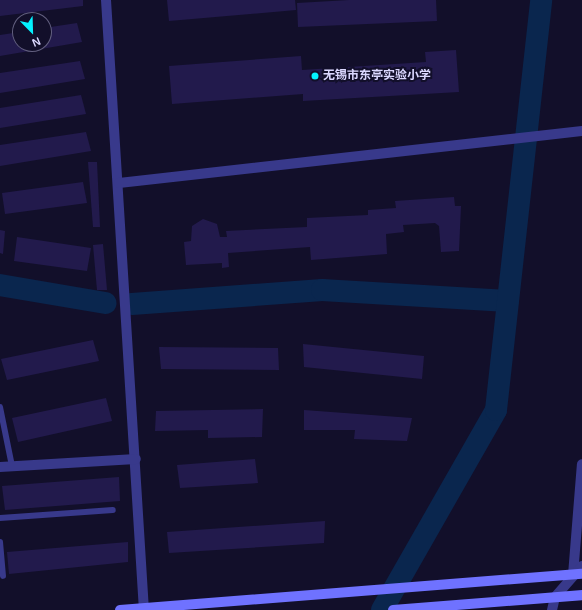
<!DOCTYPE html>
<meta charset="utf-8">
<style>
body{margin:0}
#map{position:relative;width:582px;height:610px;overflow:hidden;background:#120f2a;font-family:Helvetica,"Noto Sans SC",sans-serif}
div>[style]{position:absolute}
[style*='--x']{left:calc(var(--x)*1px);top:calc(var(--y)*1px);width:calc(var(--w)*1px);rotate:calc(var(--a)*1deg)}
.river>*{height:22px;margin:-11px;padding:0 11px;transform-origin:11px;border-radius:11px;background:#0a264e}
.building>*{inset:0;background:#221a4c}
.lane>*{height:6px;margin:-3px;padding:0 3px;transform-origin:3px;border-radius:3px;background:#38398b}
.street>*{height:10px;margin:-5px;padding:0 5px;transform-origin:5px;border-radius:5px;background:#38398b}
.secondary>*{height:10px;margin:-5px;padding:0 5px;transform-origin:5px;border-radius:5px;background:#6f72ff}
.dots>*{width:11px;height:11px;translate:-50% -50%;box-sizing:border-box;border:2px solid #120f2a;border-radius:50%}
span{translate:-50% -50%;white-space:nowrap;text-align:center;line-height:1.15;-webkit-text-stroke:4px #120f2a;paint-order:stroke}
.poi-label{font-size:12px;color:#dbd8ff;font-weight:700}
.left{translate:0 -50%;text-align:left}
.north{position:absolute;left:12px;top:12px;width:40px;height:40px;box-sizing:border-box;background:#120f2a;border:1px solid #625f7f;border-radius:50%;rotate:157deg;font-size:11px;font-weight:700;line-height:16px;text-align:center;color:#dbd8ff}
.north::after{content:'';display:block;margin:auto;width:14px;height:18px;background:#04f2ff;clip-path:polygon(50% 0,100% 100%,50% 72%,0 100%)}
</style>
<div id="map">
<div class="river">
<div style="--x:0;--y:285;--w:107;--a:9.7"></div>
<div style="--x:132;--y:304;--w:191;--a:-4.2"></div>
<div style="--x:322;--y:290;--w:186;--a:3.4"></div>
<div style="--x:382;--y:610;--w:230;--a:-60.3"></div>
<div style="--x:496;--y:410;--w:412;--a:-83.7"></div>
</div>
<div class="building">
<div style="clip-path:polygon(0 0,83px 0,83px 6px,0 16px)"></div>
<div style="clip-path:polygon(167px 0,295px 0,296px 10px,169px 21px)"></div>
<div style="clip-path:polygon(349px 0,436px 0,437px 21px,298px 27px,297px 3px)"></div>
<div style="clip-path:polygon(77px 23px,82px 42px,0 56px,0 35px,20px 32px,20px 44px,44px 44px,44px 28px)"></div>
<div style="clip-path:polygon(456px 50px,459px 92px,303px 101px,303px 94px,172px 104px,169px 66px,301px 56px,302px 70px,426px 62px,425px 52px)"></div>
<div style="clip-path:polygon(80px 61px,85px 79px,0 93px,0 73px)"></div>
<div style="clip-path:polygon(81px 95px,86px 114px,0 128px,0 108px)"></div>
<div style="clip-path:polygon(86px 132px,91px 151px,0 166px,0 145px)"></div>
<div style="clip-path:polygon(88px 162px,97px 162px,100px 227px,93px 227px)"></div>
<div style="clip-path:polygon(83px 182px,87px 203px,5px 214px,2px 193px)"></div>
<div style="clip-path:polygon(454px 197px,455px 206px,461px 206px,459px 251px,441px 252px,439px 226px,435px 223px,403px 225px,404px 232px,386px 234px,387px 254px,311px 260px,310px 247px,228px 253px,229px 267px,222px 268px,222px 263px,186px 265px,184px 242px,191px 241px,192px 226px,203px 219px,217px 224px,220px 237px,227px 237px,226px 231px,307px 227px,307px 218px,368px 215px,368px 210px,396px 208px,395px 201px)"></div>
<div style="clip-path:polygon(0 230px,5px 231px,3px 254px,0 253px)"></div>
<div style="clip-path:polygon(17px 237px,91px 248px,87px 271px,14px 261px)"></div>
<div style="clip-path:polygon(103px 244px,107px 290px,97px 290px,93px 245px)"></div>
<div style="clip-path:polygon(93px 340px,99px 361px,7px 380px,1px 359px)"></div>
<div style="clip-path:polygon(303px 344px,424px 356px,422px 379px,304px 367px)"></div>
<div style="clip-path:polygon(159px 347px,278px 348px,279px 370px,161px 369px)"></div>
<div style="clip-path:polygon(106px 398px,112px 421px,18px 442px,12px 418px)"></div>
<div style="clip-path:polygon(263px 409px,262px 437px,208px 438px,208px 430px,155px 431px,156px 411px)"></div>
<div style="clip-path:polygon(304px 410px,412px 418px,407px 441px,354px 439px,355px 430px,304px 430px)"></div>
<div style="clip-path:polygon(255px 459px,258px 483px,180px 488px,177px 465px)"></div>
<div style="clip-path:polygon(119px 477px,120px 501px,5px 510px,2px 486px)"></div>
<div style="clip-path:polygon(325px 521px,324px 543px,169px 553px,167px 532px)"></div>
<div style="clip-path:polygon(128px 542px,128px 562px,9px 574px,7px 552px)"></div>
</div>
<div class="lane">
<div style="--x:0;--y:407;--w:60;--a:78.5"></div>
<div style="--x:0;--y:518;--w:113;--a:-4"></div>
<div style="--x:0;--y:542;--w:34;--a:85"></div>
</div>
<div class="street">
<div style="--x:106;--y:0;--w:611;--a:86.44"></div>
<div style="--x:119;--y:183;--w:466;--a:-6.4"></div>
<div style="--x:0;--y:467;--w:136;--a:-3.4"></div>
<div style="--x:573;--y:575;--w:111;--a:-85.4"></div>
<div style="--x:552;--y:610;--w:13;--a:-77"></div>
<div style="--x:555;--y:597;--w:41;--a:-48.9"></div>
</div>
<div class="secondary">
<div style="--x:120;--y:610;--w:463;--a:-4.5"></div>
<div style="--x:393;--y:610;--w:190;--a:-4.5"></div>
</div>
<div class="dots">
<div style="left:315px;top:76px;background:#04f2ff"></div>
</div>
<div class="poi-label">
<span class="left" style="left:323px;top:76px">无锡市东亭实验小学</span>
</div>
<div class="north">N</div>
</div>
